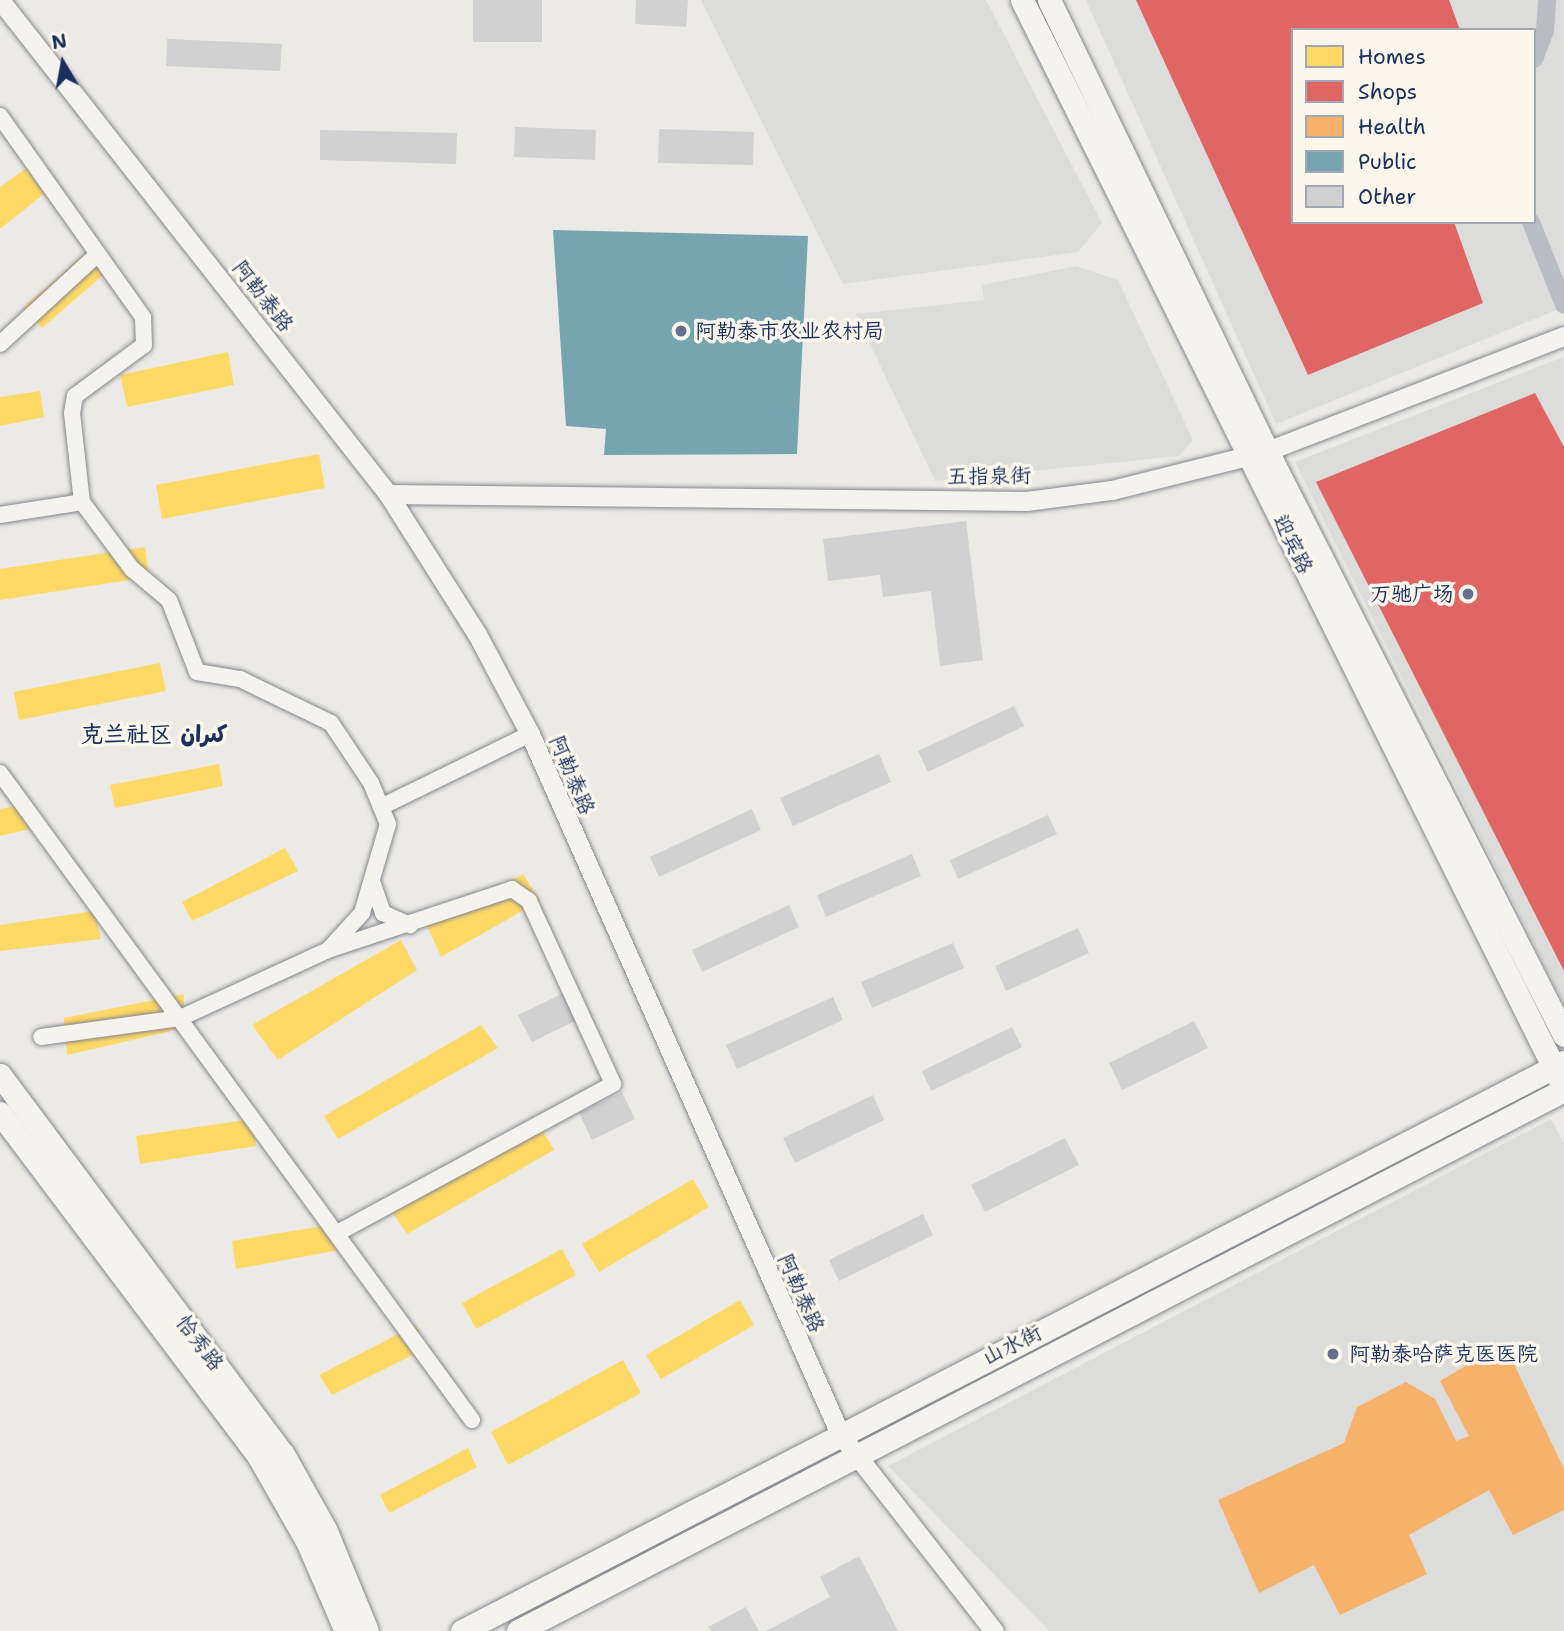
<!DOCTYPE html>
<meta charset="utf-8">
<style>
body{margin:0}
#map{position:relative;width:1564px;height:1631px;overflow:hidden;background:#eceae6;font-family:"Shantell Sans","Playpen Sans Arabic","LXGW WenKai TC",sans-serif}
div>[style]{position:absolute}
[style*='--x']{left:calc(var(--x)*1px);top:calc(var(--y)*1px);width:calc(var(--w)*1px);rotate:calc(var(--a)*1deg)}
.built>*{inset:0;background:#dcdcda}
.homes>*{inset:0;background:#ffd966}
.shops>*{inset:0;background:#e06666}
.health>*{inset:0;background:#f6b26b}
.public>*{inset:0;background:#76a5af}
.canal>*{height:18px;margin:-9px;padding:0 9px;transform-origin:9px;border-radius:9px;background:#b9bcc3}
.building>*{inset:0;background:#d2d1d1}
.roads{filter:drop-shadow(0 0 2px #85888f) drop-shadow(0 0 2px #85888f)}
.minor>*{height:16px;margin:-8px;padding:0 8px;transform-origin:8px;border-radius:8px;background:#f4f3ef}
.tertiary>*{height:19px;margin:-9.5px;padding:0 9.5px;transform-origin:9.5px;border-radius:9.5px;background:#f4f3ef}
.secondary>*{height:23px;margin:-11.5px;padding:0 11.5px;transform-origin:11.5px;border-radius:11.5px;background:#f4f3ef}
.dots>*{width:19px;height:19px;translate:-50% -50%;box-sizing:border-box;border:4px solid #fbf7ec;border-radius:50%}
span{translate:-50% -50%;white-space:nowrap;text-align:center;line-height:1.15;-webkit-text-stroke:7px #fbf7ec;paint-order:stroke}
.street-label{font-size:21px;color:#1b2f5e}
.poi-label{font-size:21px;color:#1b2f5e}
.left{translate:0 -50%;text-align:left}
.right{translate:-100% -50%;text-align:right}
.neighbourhood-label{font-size:23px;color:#1b2f5e;font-weight:700}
.legend{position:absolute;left:1291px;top:28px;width:245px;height:196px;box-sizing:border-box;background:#fbf7ec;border:2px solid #a1a7b3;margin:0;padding:9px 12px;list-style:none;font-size:21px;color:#1b2f5e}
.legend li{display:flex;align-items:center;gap:14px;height:35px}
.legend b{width:35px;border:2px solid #a1a7b3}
.north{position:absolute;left:28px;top:28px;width:70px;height:70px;-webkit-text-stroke:5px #fbf7ec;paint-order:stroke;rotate:350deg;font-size:19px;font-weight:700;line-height:28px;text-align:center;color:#1b2f5e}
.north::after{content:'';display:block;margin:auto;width:24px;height:32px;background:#1b2f5e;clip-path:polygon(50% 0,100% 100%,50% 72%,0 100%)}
</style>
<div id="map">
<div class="built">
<div style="clip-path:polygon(701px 0,986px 0,1102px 223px,1078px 252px,843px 284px)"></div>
<div style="clip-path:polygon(evenodd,1086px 0,1564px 0,1564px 307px,1276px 424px,1086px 0,1293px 30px,1534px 30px,1534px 222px,1293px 222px,1293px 30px)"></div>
<div style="clip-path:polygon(1076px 266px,1118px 280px,1193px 440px,1179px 456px,935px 481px,856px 314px,984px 300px,982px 285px)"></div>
<div style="clip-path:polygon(1563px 357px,1564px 360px,1564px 1004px,1295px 462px)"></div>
<div style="clip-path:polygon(1551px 1119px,1564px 1143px,1564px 1631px,1049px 1631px,888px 1466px)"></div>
</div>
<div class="homes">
<div style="clip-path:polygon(35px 162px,55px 185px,0 229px,0 187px)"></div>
<div style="clip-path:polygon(91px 248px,110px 269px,42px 328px,23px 308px)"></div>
<div style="clip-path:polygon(228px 352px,234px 385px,127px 407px,120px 375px)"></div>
<div style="clip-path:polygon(40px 391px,44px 417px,0 426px,0 397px)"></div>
<div style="clip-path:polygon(319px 454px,325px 488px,162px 519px,156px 485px)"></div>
<div style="clip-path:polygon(145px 547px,149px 577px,0 600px,0 569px)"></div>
<div style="clip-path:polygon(160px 663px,166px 691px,19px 720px,14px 692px)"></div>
<div style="clip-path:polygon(219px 764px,223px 786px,115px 808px,110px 785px)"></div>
<div style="clip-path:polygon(25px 804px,30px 829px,0 836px,0 809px)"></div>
<div style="clip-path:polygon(285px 848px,298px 871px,192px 921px,182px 902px)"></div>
<div style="clip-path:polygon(523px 874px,540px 901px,441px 957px,427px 925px)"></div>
<div style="clip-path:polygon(94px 911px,101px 939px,0 951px,0 925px)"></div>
<div style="clip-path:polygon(401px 940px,417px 970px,278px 1060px,252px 1025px)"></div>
<div style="clip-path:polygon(184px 994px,184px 1028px,67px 1055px,64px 1018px)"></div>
<div style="clip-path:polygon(481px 1025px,498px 1048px,338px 1139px,324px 1116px)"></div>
<div style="clip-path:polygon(252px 1119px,256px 1146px,140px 1164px,136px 1136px)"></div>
<div style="clip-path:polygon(542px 1129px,554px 1150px,407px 1234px,390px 1209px)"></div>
<div style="clip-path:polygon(693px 1179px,709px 1207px,599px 1272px,582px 1244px)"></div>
<div style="clip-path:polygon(341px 1223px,345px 1249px,236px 1269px,232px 1241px)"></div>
<div style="clip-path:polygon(562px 1249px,576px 1275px,476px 1329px,462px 1303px)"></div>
<div style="clip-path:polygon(740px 1300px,754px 1325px,661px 1379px,646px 1355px)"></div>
<div style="clip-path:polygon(416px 1325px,427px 1348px,332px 1395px,319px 1375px)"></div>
<div style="clip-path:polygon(623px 1360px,641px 1393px,508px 1465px,491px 1432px)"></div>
<div style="clip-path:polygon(468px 1448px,477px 1467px,389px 1513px,380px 1495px)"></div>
</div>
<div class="shops">
<div style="clip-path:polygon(1136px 0,1449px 0,1460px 30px,1293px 30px,1293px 222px,1454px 222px,1483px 303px,1308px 375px)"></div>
<div style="clip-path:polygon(1535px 393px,1564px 447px,1564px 971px,1316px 482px)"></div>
</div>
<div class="health">
<div style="clip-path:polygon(1504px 1343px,1564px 1469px,1564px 1510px,1513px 1535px,1489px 1490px,1409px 1535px,1427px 1574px,1340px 1615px,1314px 1565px,1259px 1593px,1218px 1500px,1344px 1443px,1357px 1407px,1406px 1382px,1435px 1399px,1456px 1441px,1469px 1436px,1440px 1381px)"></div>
</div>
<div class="public">
<div style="clip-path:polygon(553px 230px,808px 236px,797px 454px,604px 455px,606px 429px,566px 426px)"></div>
</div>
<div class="canal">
<div style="--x:1534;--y:59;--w:30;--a:-69"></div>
<div style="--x:1545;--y:31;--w:31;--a:-86"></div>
<div style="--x:1531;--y:222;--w:89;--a:68.3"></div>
</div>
<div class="building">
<div style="clip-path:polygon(473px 0,542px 0,542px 42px,473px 42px)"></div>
<div style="clip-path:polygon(636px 0,688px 0,686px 27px,635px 24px)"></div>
<div style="clip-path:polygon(167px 39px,282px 44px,280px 71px,166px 66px)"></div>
<div style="clip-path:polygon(515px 127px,596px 130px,595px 160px,514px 157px)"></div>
<div style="clip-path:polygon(659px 129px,754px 132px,753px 165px,658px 163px)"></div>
<div style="clip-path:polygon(320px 130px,457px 133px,456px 164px,320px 160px)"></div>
<div style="clip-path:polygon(966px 521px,983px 660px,940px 666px,931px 591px,883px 597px,880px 575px,828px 581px,823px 539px)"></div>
<div style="clip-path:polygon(1014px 706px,1024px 726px,928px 772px,918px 751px)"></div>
<div style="clip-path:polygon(879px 754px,891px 782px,793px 826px,780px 798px)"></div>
<div style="clip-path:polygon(752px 809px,761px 830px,659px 877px,650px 857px)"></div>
<div style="clip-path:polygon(1048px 815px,1057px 834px,958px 879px,950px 860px)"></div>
<div style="clip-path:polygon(912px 854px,921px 876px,826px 917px,817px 895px)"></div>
<div style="clip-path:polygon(789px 905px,799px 927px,702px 972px,692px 950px)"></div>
<div style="clip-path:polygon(1078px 928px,1089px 953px,1006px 991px,995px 966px)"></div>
<div style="clip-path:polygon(953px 943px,964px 968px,872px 1008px,861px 982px)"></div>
<div style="clip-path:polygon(570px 990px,583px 1017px,532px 1042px,518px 1015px)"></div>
<div style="clip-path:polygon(833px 997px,843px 1020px,737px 1069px,726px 1045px)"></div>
<div style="clip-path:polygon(1194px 1021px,1208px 1048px,1122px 1090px,1109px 1063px)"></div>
<div style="clip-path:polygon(1012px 1027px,1022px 1047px,931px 1091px,922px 1071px)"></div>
<div style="clip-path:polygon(622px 1092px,635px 1119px,592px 1140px,579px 1113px)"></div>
<div style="clip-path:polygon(873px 1095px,884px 1120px,795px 1163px,783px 1138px)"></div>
<div style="clip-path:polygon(1065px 1138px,1079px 1165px,985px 1212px,971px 1185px)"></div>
<div style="clip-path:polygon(923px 1214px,933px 1235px,839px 1281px,829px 1260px)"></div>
<div style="clip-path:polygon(859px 1556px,898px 1631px,766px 1631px,830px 1597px,820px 1577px)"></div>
<div style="clip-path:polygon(746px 1607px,759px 1631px,711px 1631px,708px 1627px)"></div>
</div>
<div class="roads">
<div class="minor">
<div style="--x:0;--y:116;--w:247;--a:54.6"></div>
<div style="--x:143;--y:317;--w:28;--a:88"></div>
<div style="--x:144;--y:345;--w:86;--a:143.5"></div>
<div style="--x:75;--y:396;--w:17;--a:100"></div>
<div style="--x:72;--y:413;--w:90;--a:83.6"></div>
<div style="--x:0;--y:344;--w:133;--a:-42.6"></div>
<div style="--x:0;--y:515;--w:83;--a:-9"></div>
<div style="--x:82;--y:502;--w:84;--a:53.3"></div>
<div style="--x:132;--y:569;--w:48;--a:40"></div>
<div style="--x:169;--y:600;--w:77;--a:68.7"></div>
<div style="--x:197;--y:672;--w:44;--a:9.2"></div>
<div style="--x:240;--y:679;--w:101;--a:25.8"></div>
<div style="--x:331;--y:723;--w:72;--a:56.3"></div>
<div style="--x:371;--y:783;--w:44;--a:67.5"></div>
<div style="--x:388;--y:824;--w:93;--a:106.3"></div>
<div style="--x:362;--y:913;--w:50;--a:132.6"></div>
<div style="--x:328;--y:950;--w:163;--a:155.3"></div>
<div style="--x:180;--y:1018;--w:140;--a:172.2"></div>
<div style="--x:0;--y:773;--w:801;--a:53.89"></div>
<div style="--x:381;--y:807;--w:166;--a:-26.1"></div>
<div style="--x:373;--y:884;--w:31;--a:71"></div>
<div style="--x:383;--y:913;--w:30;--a:24"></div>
<div style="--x:331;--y:949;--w:191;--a:-18.3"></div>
<div style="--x:512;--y:889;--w:21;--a:35"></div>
<div style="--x:529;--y:901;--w:201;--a:65.3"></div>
<div style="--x:613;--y:1084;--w:314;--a:151.6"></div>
</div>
<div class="tertiary">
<div style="--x:0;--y:0;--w:628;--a:51.85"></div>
<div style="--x:388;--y:494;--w:166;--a:57.6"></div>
<div style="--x:477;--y:634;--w:113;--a:62.1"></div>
<div style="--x:530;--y:734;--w:766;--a:66.11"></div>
<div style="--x:840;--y:1434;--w:250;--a:52"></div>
<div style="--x:388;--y:494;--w:638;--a:0.63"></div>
<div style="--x:1026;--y:501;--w:87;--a:-7.3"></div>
<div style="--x:1112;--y:490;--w:160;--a:-14.1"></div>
<div style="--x:1267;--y:451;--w:318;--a:-21.2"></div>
</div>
<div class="secondary">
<div style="--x:1022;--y:0;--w:1216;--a:63.52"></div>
<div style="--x:1049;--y:0;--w:501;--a:64.2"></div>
<div style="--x:1267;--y:451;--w:655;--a:63.04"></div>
<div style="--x:0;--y:1075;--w:473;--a:53.3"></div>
<div style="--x:283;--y:1454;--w:86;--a:60.8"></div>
<div style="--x:325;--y:1529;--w:110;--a:67.6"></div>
<div style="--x:0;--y:1113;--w:431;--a:53"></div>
<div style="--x:259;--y:1457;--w:97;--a:60.3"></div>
<div style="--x:307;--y:1541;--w:98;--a:66.6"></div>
<div style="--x:462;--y:1631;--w:1240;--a:-27.31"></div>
<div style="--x:518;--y:1631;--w:1178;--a:-27.35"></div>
</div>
</div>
<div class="dots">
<div style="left:681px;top:331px;background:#64708e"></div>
<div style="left:1468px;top:594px;background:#64708e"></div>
<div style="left:1333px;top:1354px;background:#64708e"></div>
</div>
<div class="street-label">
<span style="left:263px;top:296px;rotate:52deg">阿勒泰路</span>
<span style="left:989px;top:476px;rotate:-1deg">五指泉街</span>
<span style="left:1293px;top:544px;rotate:64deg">迎宾路</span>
<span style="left:572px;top:775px;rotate:67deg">阿勒泰路</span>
<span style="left:801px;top:1293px;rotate:66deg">阿勒泰路</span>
<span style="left:200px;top:1343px;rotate:53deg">恰秀路</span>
<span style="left:1012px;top:1345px;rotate:-27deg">山水街</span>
</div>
<div class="poi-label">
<span class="left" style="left:695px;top:331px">阿勒泰市农业农村局</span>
<span class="right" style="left:1454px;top:594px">万驰广场</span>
<span class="left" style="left:1349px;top:1354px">阿勒泰哈萨克医医院</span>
</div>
<div class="neighbourhood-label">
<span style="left:154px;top:734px">克兰社区 كىران</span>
</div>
<ul class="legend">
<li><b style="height:19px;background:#ffd966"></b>Homes</li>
<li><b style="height:19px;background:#e06666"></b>Shops</li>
<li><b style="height:19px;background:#f6b26b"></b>Health</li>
<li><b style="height:19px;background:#76a5af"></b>Public</li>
<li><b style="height:19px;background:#d2d1d1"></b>Other</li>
</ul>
<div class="north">N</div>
</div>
